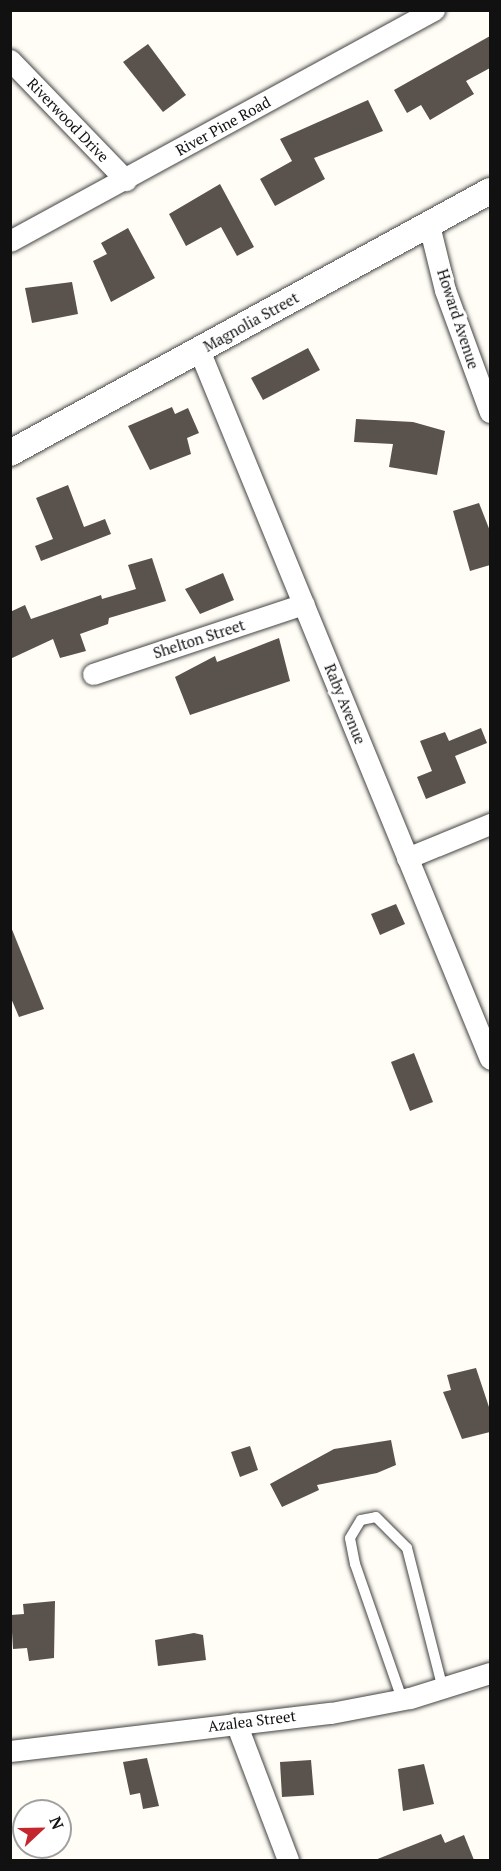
<!DOCTYPE html>
<style>
body{margin:0}
#map{position:relative;width:501px;height:1871px;overflow:hidden;background:#fffdf5;font-family:"PT Serif",serif}
div>[style]{position:absolute}
[style*='--x']{left:calc(var(--x)*1px);top:calc(var(--y)*1px);width:calc(var(--w)*1px);rotate:calc(var(--a)*1deg)}
.building>*{inset:0;background:#5a524d}
.roads{filter:drop-shadow(0 0 2px #444) drop-shadow(0 0 2px #444)}
.service>*{height:10px;margin:-5px;padding:0 5px;transform-origin:5px;border-radius:5px;background:#fff}
.minor>*{height:21px;margin:-10.5px;padding:0 10.5px;transform-origin:10.5px;border-radius:10.5px;background:#fff}
.tertiary>*{height:26px;margin:-13px;padding:0 13px;transform-origin:13px;border-radius:13px;background:#fff}
span{translate:-50% -50%;white-space:nowrap;text-align:center;line-height:1.15;-webkit-text-stroke:6px #fff;paint-order:stroke}
.street-label{font-size:15px;color:#111}
.frame{position:absolute;inset:0;border:12px solid #111;pointer-events:none}
.north{position:absolute;left:12px;top:1799px;width:60px;height:60px;box-sizing:border-box;background:#fff;border:2px solid #a0a0a0;border-radius:50%;rotate:68deg;font-size:16px;font-weight:700;line-height:24px;text-align:center;color:#111}
.north::after{content:'';display:block;margin:auto;width:21px;height:27px;background:#c4262e;clip-path:polygon(50% 0,100% 100%,50% 72%,0 100%)}
</style>
<div id="map">
<div class="building">
<div style="clip-path:polygon(490px 36px,490px 68px,466px 81px,474px 94px,430px 120px,421px 105px,407px 113px,394px 90px)"></div>
<div style="clip-path:polygon(148px 44px,186px 95px,163px 112px,123px 62px)"></div>
<div style="clip-path:polygon(368px 100px,383px 131px,314px 158px,325px 179px,275px 206px,260px 179px,292px 161px,280px 139px)"></div>
<div style="clip-path:polygon(220px 184px,254px 247px,237px 256px,221px 227px,186px 246px,169px 214px)"></div>
<div style="clip-path:polygon(128px 228px,155px 278px,111px 302px,93px 261px,107px 254px,101px 243px)"></div>
<div style="clip-path:polygon(72px 282px,78px 314px,32px 323px,25px 288px)"></div>
<div style="clip-path:polygon(308px 348px,320px 370px,263px 400px,251px 378px)"></div>
<div style="clip-path:polygon(172px 407px,175px 414px,188px 408px,199px 433px,187px 438px,191px 454px,150px 470px,128px 426px)"></div>
<div style="clip-path:polygon(356px 419px,413px 422px,445px 431px,437px 475px,389px 467px,393px 444px,354px 442px)"></div>
<div style="clip-path:polygon(68px 485px,84px 527px,105px 519px,111px 534px,41px 561px,35px 546px,53px 539px,36px 498px)"></div>
<div style="clip-path:polygon(479px 503px,490px 531px,490px 565px,470px 571px,453px 511px)"></div>
<div style="clip-path:polygon(152px 558px,166px 601px,109px 618px,108px 624px,80px 634px,86px 651px,60px 658px,53px 639px,10px 659px,10px 612px,25px 605px,31px 619px,101px 595px,102px 599px,136px 589px,128px 565px)"></div>
<div style="clip-path:polygon(223px 573px,234px 600px,200px 614px,185px 589px)"></div>
<div style="clip-path:polygon(279px 638px,290px 681px,190px 715px,175px 677px,215px 656px,217px 662px)"></div>
<div style="clip-path:polygon(481px 728px,487px 743px,455px 756px,466px 783px,426px 799px,417px 777px,432px 771px,420px 741px,445px 732px,449px 741px)"></div>
<div style="clip-path:polygon(396px 904px,405px 924px,380px 935px,371px 914px)"></div>
<div style="clip-path:polygon(11px 927px,44px 1009px,19px 1017px,10px 996px)"></div>
<div style="clip-path:polygon(414px 1053px,433px 1102px,410px 1111px,391px 1062px)"></div>
<div style="clip-path:polygon(476px 1368px,490px 1410px,490px 1432px,462px 1439px,443px 1392px,451px 1390px,447px 1375px)"></div>
<div style="clip-path:polygon(391px 1440px,396px 1465px,377px 1473px,317px 1485px,319px 1490px,282px 1507px,270px 1484px,334px 1449px)"></div>
<div style="clip-path:polygon(250px 1446px,258px 1470px,240px 1477px,231px 1452px)"></div>
<div style="clip-path:polygon(55px 1601px,54px 1658px,29px 1661px,27px 1648px,13px 1649px,11px 1615px,24px 1614px,23px 1604px)"></div>
<div style="clip-path:polygon(194px 1633px,203px 1635px,206px 1660px,158px 1666px,155px 1640px)"></div>
<div style="clip-path:polygon(147px 1758px,159px 1806px,143px 1809px,140px 1793px,130px 1795px,123px 1762px)"></div>
<div style="clip-path:polygon(311px 1760px,314px 1795px,282px 1797px,280px 1762px)"></div>
<div style="clip-path:polygon(424px 1764px,434px 1804px,403px 1811px,398px 1769px)"></div>
<div style="clip-path:polygon(441px 1834px,445px 1843px,464px 1835px,474px 1860px,375px 1860px)"></div>
</div>
<div class="roads">
<div class="service">
<div style="--x:402;--y:1699;--w:143;--a:-109.2"></div>
<div style="--x:355;--y:1564;--w:26;--a:-101"></div>
<div style="--x:350;--y:1538;--w:21;--a:-59"></div>
<div style="--x:361;--y:1520;--w:15;--a:-11"></div>
<div style="--x:376;--y:1517;--w:44;--a:45"></div>
<div style="--x:407;--y:1548;--w:146;--a:75.7"></div>
</div>
<div class="minor">
<div style="--x:10;--y:60;--w:167;--a:46"></div>
<div style="--x:429;--y:225;--w:67;--a:76.2"></div>
<div style="--x:445;--y:290;--w:130;--a:69.8"></div>
<div style="--x:10;--y:241;--w:483;--a:-28.6"></div>
<div style="--x:199;--y:350;--w:766;--a:67.68"></div>
<div style="--x:93;--y:674;--w:222;--a:-18.4"></div>
<div style="--x:407;--y:858;--w:90;--a:-22.3"></div>
<div style="--x:236;--y:1723;--w:147;--a:69.2"></div>
<div style="--x:10;--y:1751;--w:323;--a:-6.8"></div>
<div style="--x:331;--y:1713;--w:80;--a:-10.8"></div>
<div style="--x:410;--y:1698;--w:84;--a:-17.4"></div>
</div>
<div class="tertiary">
<div style="--x:10;--y:453;--w:547;--a:-28.63"></div>
</div>
</div>
<div class="street-label">
<span style="left:68px;top:120px;rotate:46deg">Riverwood Drive</span>
<span style="left:223px;top:126px;rotate:-29deg">River Pine Road</span>
<span style="left:458px;top:319px;rotate:72deg">Howard Avenue</span>
<span style="left:251px;top:322px;rotate:-29deg">Magnolia Street</span>
<span style="left:199px;top:639px;rotate:-18deg">Shelton Street</span>
<span style="left:345px;top:704px;rotate:68deg">Raby Avenue</span>
<span style="left:252px;top:1721px;rotate:-7deg">Azalea Street</span>
</div>
<div class="frame"></div>
<div class="north">N</div>
</div>
